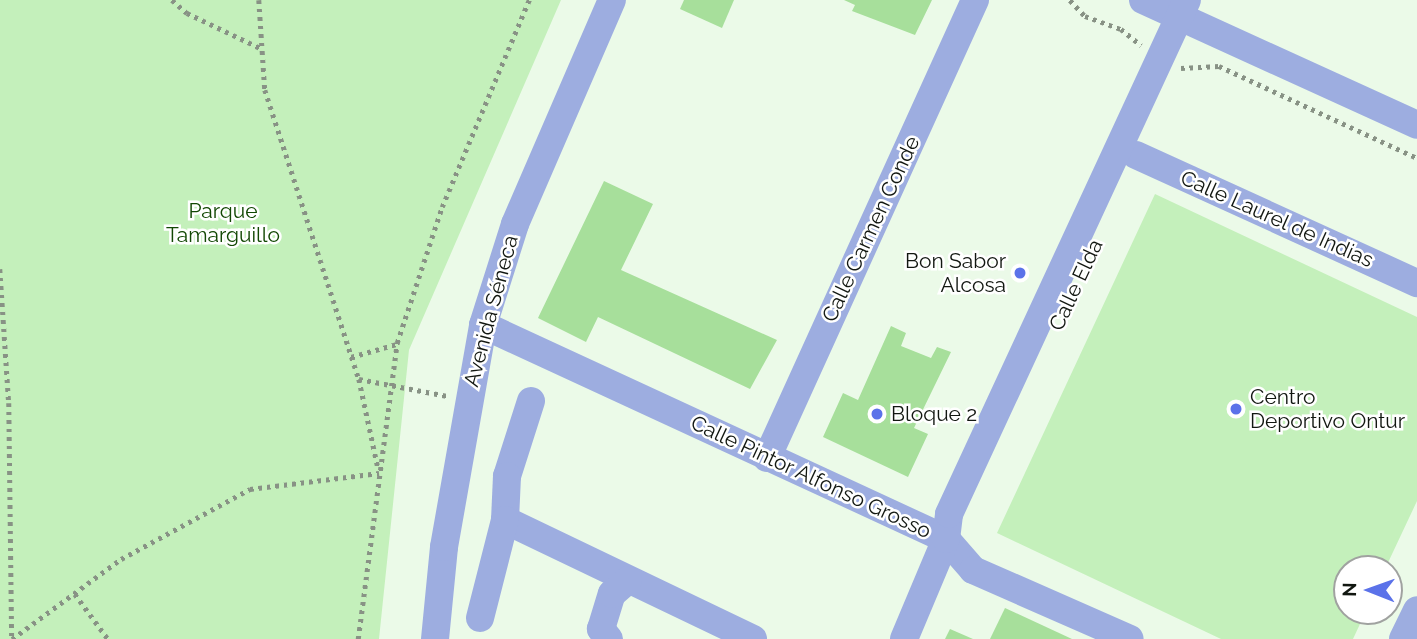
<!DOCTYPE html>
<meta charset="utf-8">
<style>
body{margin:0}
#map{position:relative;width:1417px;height:639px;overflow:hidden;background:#ebfae8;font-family:Raleway,sans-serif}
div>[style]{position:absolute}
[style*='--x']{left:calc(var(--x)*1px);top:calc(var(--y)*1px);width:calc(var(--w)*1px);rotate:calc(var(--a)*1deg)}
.green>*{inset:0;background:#c4f0bb}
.building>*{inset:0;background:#a7df9b}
.path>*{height:4.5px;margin-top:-2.25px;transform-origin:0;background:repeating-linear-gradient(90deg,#889285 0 3.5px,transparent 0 8.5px)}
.minor>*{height:28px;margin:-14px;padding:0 14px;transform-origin:14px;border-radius:14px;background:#9dade0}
.dots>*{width:19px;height:19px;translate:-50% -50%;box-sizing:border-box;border:4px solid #fff;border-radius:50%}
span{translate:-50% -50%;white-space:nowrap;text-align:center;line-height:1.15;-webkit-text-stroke:5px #fff;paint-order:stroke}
.park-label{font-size:21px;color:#124803}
.street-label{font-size:21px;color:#121711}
.poi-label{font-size:21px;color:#121711}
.right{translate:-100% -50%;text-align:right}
.left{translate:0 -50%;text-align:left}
.north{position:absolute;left:1333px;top:555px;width:70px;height:70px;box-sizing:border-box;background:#fff;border:2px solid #a0a2a0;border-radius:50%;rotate:271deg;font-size:19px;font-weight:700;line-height:28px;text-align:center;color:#121711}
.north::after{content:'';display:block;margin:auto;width:24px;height:32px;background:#5b72e9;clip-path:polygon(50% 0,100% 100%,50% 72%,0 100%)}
</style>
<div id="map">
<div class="green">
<div style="clip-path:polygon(0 0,561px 0,409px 350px,379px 639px,0 639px)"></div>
<div style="clip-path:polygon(1155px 194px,1417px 317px,1417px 501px,1385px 569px,1347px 569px,1347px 611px,1366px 611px,1353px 639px,1221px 639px,997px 533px)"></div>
</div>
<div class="building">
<div style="clip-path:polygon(684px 0,734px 0,722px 28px,680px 9px)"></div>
<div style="clip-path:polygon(844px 0,932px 0,915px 35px,852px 11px,855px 5px)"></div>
<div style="clip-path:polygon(604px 181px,653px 204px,621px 270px,777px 340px,750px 389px,598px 317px,586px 342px,538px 318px)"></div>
<div style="clip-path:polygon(891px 326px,906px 333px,901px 346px,931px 358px,937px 347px,951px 352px,914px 428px,928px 434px,908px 477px,823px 437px,843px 393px,858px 400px)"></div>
<div style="clip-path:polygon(1005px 608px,1072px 639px,990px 639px)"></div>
<div style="clip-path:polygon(950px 629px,973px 639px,945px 639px)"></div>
</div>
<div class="path">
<div style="--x:172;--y:0;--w:20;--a:41"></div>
<div style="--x:187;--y:13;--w:83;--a:25.6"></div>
<div style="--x:259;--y:0;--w:90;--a:86.2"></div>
<div style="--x:265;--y:90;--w:304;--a:72"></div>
<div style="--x:359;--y:379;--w:91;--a:77.9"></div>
<div style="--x:1070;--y:0;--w:22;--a:47"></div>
<div style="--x:1085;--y:16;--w:38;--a:20"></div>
<div style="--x:1121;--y:29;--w:26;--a:39"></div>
<div style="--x:1181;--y:68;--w:38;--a:-3"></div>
<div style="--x:1219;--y:66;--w:218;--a:24.9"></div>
<div style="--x:0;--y:269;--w:134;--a:86.2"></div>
<div style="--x:9;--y:403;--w:235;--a:89.3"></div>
<div style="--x:351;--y:357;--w:48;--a:-15.8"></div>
<div style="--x:359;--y:379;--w:90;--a:10.9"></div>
<div style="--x:75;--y:594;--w:56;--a:53.7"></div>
<div style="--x:12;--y:639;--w:135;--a:-36.3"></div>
<div style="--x:121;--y:559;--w:147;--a:-28.5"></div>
<div style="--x:250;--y:489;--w:130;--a:-7.1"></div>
<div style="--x:358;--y:639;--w:299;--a:-82.5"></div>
<div style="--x:397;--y:343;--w:143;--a:-71.7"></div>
<div style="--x:442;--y:207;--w:225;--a:-67.2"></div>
</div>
<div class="minor">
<div style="--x:1143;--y:0;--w:301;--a:24.5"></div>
<div style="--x:1136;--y:155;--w:309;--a:24.5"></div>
<div style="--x:483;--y:325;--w:510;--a:24.81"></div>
<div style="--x:946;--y:539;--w:41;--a:48.9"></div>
<div style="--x:973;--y:570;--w:171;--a:23.7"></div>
<div style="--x:531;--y:401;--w:79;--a:107.7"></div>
<div style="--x:507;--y:476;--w:44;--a:92.6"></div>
<div style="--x:505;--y:520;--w:275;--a:25.6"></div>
<div style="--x:767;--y:458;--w:503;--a:-65.57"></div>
<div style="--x:480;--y:618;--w:101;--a:-75.7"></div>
<div style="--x:435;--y:639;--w:92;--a:-84.4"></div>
<div style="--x:444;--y:547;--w:225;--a:-80"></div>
<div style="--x:483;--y:325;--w:106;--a:-72.4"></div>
<div style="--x:515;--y:224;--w:244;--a:-66.6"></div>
<div style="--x:609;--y:639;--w:13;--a:-129"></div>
<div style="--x:601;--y:629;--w:37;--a:-73"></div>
<div style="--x:612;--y:594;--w:21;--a:-41"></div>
<div style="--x:904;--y:639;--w:108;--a:-67.2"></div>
<div style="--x:946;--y:539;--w:25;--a:-83"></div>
<div style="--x:949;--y:514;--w:566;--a:-65.15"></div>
<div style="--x:1403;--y:639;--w:32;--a:-64"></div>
</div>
<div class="dots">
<div style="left:1020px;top:273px;background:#5b72e9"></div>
<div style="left:1236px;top:409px;background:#5b72e9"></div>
<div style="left:877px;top:414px;background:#5b72e9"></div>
</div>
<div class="park-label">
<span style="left:223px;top:223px">Parque<br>Tamarguillo</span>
</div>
<div class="street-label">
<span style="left:1277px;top:219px;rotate:24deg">Calle Laurel de Indias</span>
<span style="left:871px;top:229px;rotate:-65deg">Calle Carmen Conde</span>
<span style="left:1076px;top:285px;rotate:-65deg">Calle Elda</span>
<span style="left:491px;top:311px;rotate:-75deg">Avenida Séneca</span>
<span style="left:811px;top:477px;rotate:25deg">Calle Pintor Alfonso Grosso</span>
</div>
<div class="poi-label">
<span class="right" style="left:1006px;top:273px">Bon Sabor<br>Alcosa</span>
<span class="left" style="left:1250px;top:409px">Centro<br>Deportivo Ontur</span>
<span class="left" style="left:891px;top:414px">Bloque 2</span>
</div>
<div class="north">N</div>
</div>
